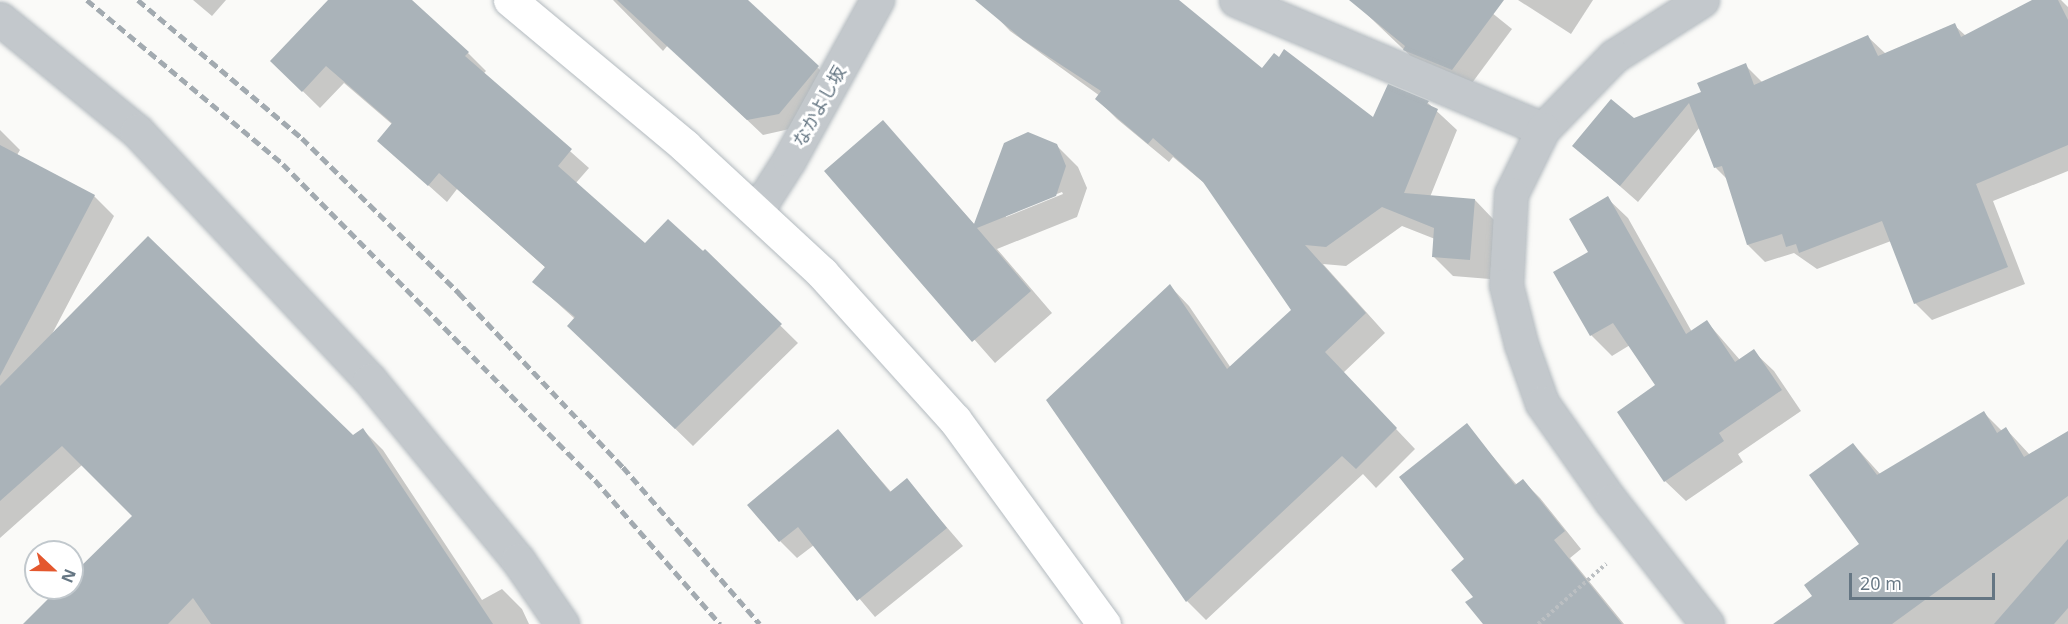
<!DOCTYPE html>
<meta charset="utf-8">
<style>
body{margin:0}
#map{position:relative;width:2068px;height:624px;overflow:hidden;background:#fafaf8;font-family:"Open Sans","Noto Sans JP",sans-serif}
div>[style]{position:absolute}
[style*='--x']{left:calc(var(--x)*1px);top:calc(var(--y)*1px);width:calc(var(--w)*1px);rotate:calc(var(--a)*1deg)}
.shadow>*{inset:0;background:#0003}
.building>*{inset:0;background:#aab3b9}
.path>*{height:4px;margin-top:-2px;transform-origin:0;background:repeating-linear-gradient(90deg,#bbbfc2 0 3px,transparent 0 6px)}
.roads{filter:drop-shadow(0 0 2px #b3babf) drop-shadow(0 0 2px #b3babf)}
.street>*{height:33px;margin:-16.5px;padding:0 16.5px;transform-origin:16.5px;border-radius:16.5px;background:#c3c8cc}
.secondary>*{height:33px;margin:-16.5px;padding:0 16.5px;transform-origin:16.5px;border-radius:16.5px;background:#fff}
.rail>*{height:4.5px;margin-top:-2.25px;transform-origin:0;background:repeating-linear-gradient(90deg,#a2aab0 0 9px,transparent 0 13.5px)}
span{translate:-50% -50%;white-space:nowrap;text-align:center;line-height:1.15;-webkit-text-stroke:6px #fff;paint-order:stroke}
.street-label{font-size:18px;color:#657683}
.north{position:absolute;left:24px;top:540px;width:60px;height:60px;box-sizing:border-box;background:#fff;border:2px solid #c1c8cd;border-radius:50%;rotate:112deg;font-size:16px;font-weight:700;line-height:24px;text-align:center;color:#657683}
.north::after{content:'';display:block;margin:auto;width:21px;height:27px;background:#e4572e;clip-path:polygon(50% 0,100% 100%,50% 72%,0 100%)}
.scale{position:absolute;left:1849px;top:573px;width:146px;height:27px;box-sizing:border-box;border:3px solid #657683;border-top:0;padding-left:8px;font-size:18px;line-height:21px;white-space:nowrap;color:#657683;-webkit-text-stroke:4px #fff;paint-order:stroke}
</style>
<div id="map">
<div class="shadow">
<div style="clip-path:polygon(193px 0,226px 0,212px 16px)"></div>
<div style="clip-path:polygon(330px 0,409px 0,468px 53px,486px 71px,483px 74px,589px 168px,575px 184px,645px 245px,705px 251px,798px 343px,693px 446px,587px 343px,575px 319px,534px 282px,546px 268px,457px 189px,447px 202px,379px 141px,393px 125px,344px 83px,320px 108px,272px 61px)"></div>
<div style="clip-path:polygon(613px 0,745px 0,833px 82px,794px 128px,763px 135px,668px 45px,663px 51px)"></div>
<div style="clip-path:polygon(997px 0,1176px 0,1262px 70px,1374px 119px,1428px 103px,1457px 130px,1430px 197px,1475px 200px,1494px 220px,1490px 279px,1453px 276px,1433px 256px,1435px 239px,1402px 226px,1346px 266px,1323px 264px,1385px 333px,1343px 373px,1415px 449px,1376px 488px,1363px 474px,1206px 620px,1187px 601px,1170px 286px,1189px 306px,1231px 368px,1293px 310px,1209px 187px,1173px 157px,1169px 162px,1117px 119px,1097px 99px,1100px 96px,1010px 31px,991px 11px)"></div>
<div style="clip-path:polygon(1358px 0,1476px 0,1512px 29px,1469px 87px,1422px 67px,1355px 3px)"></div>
<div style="clip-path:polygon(1518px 0,1593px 0,1571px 34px)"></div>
<div style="clip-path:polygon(2035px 0,2061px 0,2068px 7px,2068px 171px,1993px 201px,2025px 284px,1932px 320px,1915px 303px,1891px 241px,1817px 269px,1794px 253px,1765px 262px,1748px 245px,1728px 180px,1716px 168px,1700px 127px,1638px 202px,1574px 146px,1703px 93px,1745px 65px,1763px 83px,1868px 37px,1886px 54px,1954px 25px,1966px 36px)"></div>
<div style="clip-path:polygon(evenodd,883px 122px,975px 225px,1056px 145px,1078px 167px,1087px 188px,1077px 217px,997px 249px,1052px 313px,995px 363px,826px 171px,883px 122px,1062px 192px,1063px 194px,1006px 217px,1006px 214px,1062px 192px)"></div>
<div style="clip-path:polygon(0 130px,20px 150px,17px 155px,94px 196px,114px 216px,51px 336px,353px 436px,363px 430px,383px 450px,482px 600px,502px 589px,522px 609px,529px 624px,101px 624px,66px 588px,72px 588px,72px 577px,134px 516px,82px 465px,0 538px)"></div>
<div style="clip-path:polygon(1607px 198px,1628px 218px,1692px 332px,1707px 322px,1740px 360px,1753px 351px,1774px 371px,1801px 411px,1738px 454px,1743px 462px,1686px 501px,1665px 481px,1657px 386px,1630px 345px,1612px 356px,1591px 335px,1555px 272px,1590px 253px)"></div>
<div style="clip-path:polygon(1984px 413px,2002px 431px,2006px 429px,2030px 455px,2068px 433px,2068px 624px,1790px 624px,1861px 544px,1853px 444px,1881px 475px)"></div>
<div style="clip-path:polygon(1466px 425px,1517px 485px,1523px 481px,1540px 498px,1581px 549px,1570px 558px,1624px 624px,1498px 624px,1466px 559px)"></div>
<div style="clip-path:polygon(838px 431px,892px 493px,907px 481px,963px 546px,875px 617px,814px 545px,797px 558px,780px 541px)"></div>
</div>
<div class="building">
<div style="clip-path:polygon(328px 0,412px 0,469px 52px,465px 56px,572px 149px,558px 166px,645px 243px,668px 219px,703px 251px,705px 249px,782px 324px,675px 429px,567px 326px,575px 317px,532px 282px,545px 267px,439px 173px,428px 186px,377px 141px,392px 123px,326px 66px,302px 92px,270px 61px)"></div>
<div style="clip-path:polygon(617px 0,748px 0,819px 66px,779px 114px,747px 120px)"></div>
<div style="clip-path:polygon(975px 0,1179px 0,1262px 68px,1274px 53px,1279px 57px,1284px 49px,1373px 117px,1388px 84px,1429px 101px,1427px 104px,1438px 109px,1404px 193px,1475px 199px,1470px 260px,1432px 257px,1434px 228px,1382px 207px,1326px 247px,1305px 245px,1366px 313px,1325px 352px,1397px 428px,1356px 469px,1342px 456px,1186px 602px,1046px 400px,1170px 284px,1227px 369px,1291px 310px,1203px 182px,1153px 138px,1148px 144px,1095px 99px,1101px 91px,1023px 40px)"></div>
<div style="clip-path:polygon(1349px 0,1504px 0,1452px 70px,1403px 50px,1405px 46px)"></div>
<div style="clip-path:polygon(2032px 0,2058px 0,2068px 20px,2068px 145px,1976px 184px,2008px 267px,1914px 304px,1882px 221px,1799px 253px,1796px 244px,1786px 247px,1782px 234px,1747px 245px,1722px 166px,1714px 168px,1689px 103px,1620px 186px,1572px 146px,1611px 99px,1634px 118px,1701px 92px,1697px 83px,1746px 63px,1754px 85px,1868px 35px,1878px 56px,1955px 23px,1961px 37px)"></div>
<div style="clip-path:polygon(883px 120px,974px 224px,1004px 143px,1028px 132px,1057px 144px,1066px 166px,1056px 196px,977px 228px,1031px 291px,972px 342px,824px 171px)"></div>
<div style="clip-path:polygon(0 145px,95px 195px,0 376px)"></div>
<div style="clip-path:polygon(1608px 196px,1686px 334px,1707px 320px,1735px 362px,1754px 349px,1782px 390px,1719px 433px,1724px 441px,1664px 482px,1617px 412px,1655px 385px,1613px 323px,1590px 336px,1553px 272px,1588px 252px,1569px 219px)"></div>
<div style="clip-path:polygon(148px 236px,353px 435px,363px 428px,493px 624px,211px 624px,193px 598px,168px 624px,23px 624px,59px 588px,72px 588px,72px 575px,132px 516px,62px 446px,0 501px,0 386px)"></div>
<div style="clip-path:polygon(1984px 411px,1997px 433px,2006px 427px,2024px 457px,2068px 431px,2068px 496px,1892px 624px,1773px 624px,1812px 596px,1804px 585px,1859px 544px,1809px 475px,1853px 443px,1877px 475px)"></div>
<div style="clip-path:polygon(1467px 423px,1515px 485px,1523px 479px,1565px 531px,1554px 540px,1622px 624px,1483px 624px,1465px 602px,1473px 597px,1451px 570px,1464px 559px,1399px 477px)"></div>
<div style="clip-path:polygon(838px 429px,890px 492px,907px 478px,947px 528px,857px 601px,798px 527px,779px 542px,747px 505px)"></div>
<div style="clip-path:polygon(2068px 539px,2068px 608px,2054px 624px,1994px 624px)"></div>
</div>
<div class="path">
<div style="--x:1538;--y:624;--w:91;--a:-41.4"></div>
</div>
<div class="roads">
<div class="street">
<div style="--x:1236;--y:0;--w:333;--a:22.8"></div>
<div style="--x:1702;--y:0;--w:104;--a:147.5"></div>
<div style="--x:1614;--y:56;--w:102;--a:134.2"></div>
<div style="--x:1543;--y:129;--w:72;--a:116.2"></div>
<div style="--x:1511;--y:194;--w:91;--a:93.1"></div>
<div style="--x:1506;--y:285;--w:61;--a:75.7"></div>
<div style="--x:1521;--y:344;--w:63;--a:70.4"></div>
<div style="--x:1542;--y:403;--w:120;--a:54.9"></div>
<div style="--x:1611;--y:501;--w:156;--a:52"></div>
<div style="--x:0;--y:19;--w:177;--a:39.3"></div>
<div style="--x:137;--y:131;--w:341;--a:46.9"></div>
<div style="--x:370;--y:380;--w:233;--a:50.6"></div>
<div style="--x:518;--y:560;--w:78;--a:55.5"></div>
<div style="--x:757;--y:210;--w:59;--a:-57.4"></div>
<div style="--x:789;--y:160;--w:183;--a:-61.2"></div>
</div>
<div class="secondary">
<div style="--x:510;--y:0;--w:228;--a:39.8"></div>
<div style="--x:685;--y:146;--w:187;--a:42.8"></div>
<div style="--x:822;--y:273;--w:198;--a:47.9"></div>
<div style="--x:955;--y:420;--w:253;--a:53.9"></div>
</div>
</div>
<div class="rail">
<div style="--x:87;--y:0;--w:256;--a:39.9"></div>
<div style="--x:283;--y:164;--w:444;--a:45.4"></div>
<div style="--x:595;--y:480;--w:191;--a:49"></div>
<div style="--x:138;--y:0;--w:214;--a:40.1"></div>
<div style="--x:302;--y:138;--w:221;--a:44.6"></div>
<div style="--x:459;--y:293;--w:239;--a:46.7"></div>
<div style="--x:623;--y:467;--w:208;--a:48.9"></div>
</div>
<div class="street-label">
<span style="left:819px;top:106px;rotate:-61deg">なかよし坂</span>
</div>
<div class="north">N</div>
<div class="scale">20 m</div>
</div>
